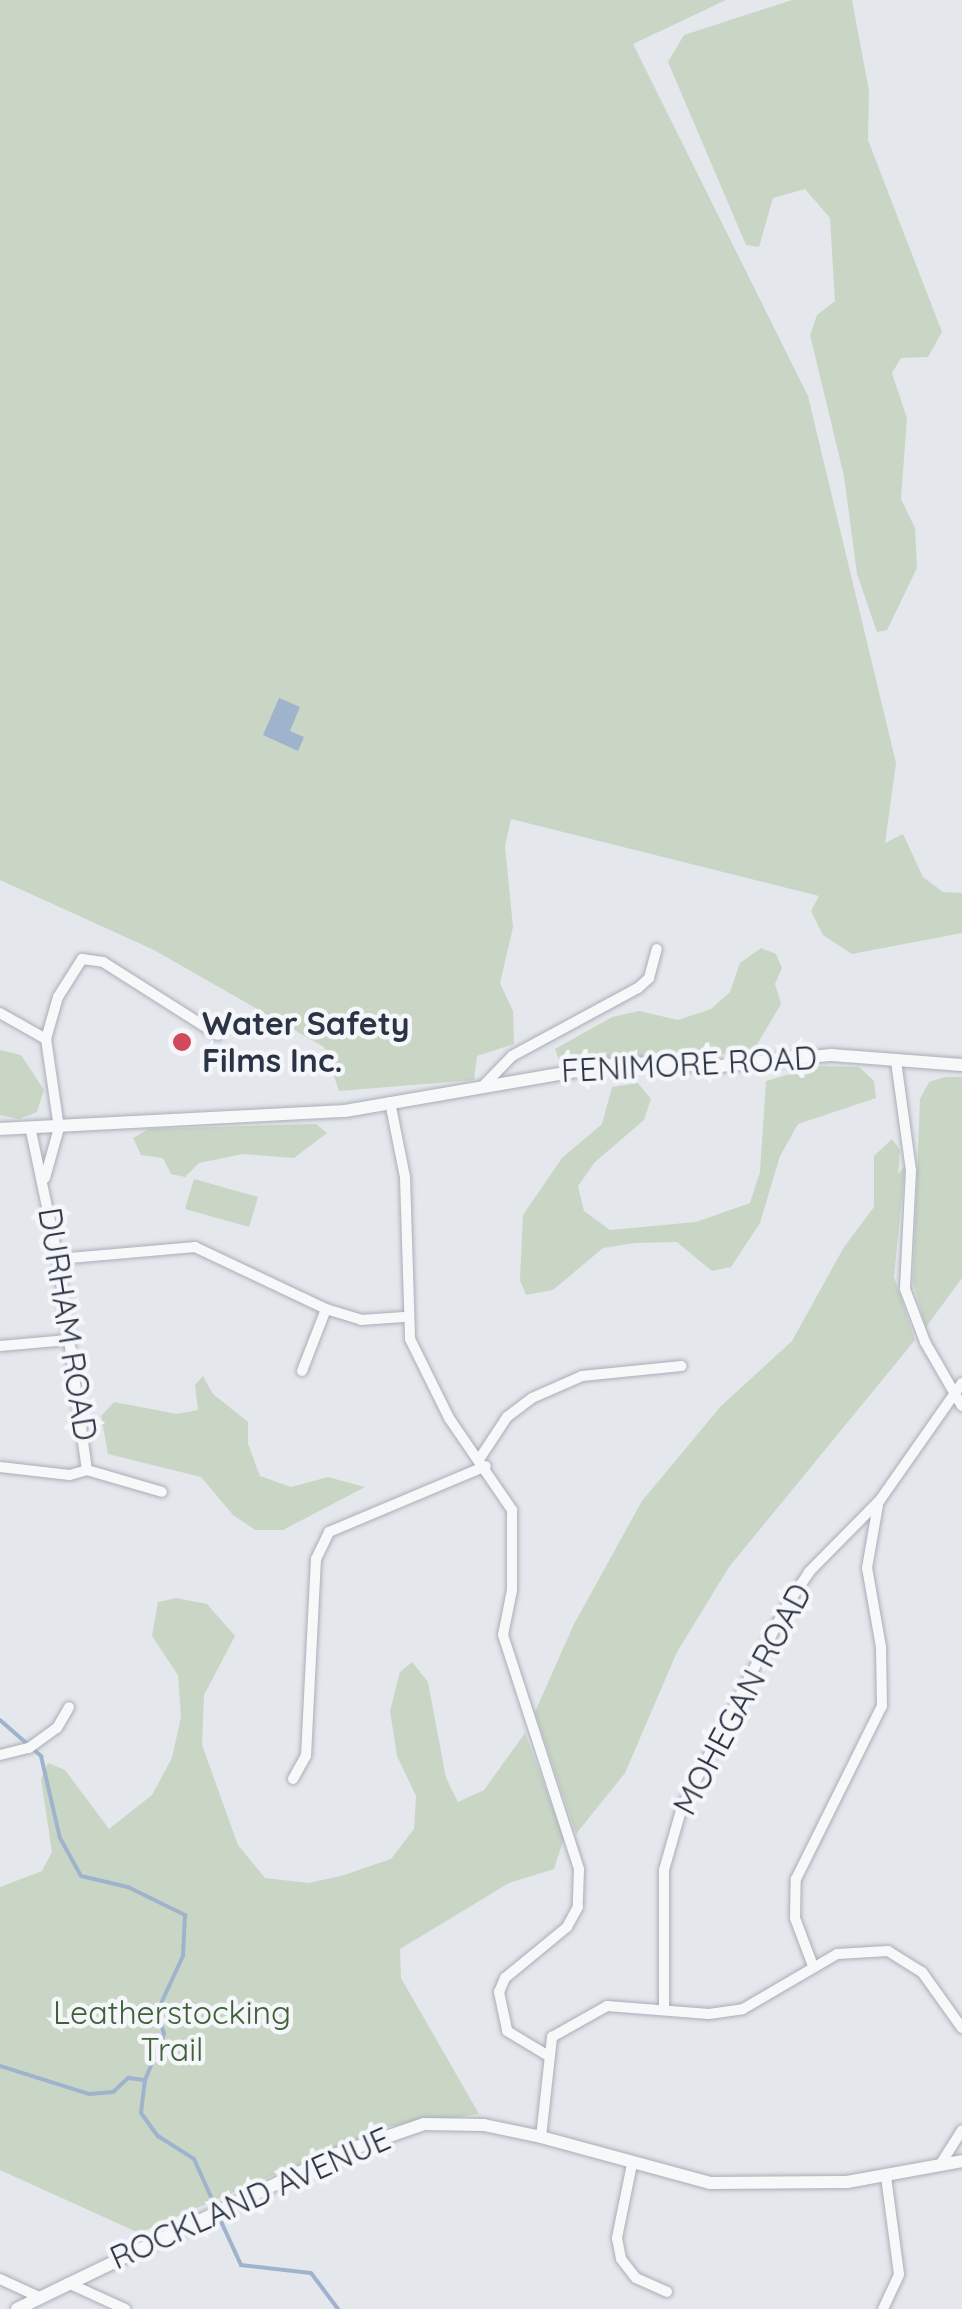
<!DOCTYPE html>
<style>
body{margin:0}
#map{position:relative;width:962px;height:2309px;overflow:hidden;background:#e4e7ec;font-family:Quicksand,sans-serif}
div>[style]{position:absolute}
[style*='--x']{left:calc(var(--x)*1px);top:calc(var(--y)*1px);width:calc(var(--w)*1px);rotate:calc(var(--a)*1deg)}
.green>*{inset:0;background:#c9d6c5}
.water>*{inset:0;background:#9fb4cc}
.stream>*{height:4px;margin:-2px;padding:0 2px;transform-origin:2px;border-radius:2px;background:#9fb4cc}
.roads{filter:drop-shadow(0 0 2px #a9aeb7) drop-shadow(0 0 2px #a9aeb7)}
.minor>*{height:10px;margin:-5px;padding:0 5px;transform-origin:5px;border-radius:5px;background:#f7f8fa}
.tertiary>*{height:12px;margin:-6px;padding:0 6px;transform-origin:6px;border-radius:6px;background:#f7f8fa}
.dots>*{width:28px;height:28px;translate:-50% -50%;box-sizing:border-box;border:5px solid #f4f6f9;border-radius:50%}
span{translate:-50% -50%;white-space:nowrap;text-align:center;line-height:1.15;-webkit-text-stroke:9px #f4f6f9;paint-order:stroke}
.poi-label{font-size:32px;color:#2b3445;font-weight:700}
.left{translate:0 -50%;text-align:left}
.street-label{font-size:32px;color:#2b3445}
.park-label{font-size:32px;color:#3f6138}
</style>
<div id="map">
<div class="green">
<div style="clip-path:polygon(0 0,726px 0,633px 44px,808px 396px,896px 763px,885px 843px,903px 834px,923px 877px,943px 892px,962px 893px,962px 933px,852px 954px,823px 935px,811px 911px,819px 896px,511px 819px,505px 846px,513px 927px,500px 983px,513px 1011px,514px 1044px,477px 1056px,474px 1080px,339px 1091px,324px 1047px,154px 950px,0 880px)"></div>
<div style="clip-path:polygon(792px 0,852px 0,869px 91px,868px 140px,942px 332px,928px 357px,901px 358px,892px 373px,907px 418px,901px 499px,915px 528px,917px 568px,887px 630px,877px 632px,857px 574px,844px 476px,810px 335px,817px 315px,835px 301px,830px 218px,805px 189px,773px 198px,759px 247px,746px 245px,668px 62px,684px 35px)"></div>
<div style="clip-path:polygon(761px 948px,776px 954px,782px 968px,775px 984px,781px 1004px,752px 1053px,559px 1060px,555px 1049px,612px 1017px,639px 1011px,678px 1020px,711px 1009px,730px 992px,740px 963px)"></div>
<div style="clip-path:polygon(0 1050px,21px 1055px,44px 1090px,37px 1112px,19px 1119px,0 1115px)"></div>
<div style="clip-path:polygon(818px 1066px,859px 1067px,874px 1081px,876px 1098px,798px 1124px,780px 1156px,760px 1223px,731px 1267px,712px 1271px,677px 1242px,635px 1243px,603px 1248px,553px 1290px,526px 1295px,520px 1280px,523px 1215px,562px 1158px,602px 1124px,612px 1087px,638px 1083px,651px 1099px,644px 1120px,595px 1162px,578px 1186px,584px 1211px,610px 1230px,696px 1222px,750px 1203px,760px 1172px,766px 1081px)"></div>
<div style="clip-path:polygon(945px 1077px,962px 1077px,962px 1278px,926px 1327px,913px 1283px,920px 1099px,929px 1082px)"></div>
<div style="clip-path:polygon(316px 1124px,327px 1133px,294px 1158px,243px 1154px,199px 1163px,185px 1177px,171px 1174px,163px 1158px,141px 1155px,133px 1138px,149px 1129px)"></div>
<div style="clip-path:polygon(892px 1139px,900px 1150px,898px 1174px,905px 1166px,894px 1277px,915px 1340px,729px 1567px,677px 1652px,625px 1773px,576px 1834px,535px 1712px,574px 1624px,642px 1501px,721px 1406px,792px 1341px,844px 1247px,874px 1207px,874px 1156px)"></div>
<div style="clip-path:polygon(194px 1179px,258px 1197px,249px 1227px,185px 1209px)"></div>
<div style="clip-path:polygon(203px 1376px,213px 1394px,248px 1422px,248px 1444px,260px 1476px,291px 1487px,328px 1477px,365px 1487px,283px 1530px,255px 1530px,233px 1515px,201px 1477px,108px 1454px,101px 1416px,114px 1402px,177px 1414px,198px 1410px,195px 1385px)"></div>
<div style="clip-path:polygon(176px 1598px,207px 1604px,235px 1636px,204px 1695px,202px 1745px,238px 1845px,265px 1878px,308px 1883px,341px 1876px,391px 1859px,414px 1829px,416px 1796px,397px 1756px,390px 1711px,400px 1672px,412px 1662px,428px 1682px,446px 1778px,458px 1802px,484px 1790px,525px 1733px,564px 1838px,554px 1869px,509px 1883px,400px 1949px,401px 1978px,479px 2114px,385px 2127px,139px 2233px,0 2170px,0 1887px,42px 1871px,52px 1852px,41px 1779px,48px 1763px,65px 1770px,109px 1829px,152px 1795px,172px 1758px,181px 1717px,178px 1675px,152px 1636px,158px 1602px)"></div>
</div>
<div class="water">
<div style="clip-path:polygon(279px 698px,300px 707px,290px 731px,304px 737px,298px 751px,263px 735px)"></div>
</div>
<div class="stream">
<div style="--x:0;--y:1720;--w:55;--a:41.3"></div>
<div style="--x:41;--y:1756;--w:84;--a:77"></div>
<div style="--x:60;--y:1838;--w:43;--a:61.1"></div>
<div style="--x:81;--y:1876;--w:48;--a:13.2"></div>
<div style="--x:128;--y:1887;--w:64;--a:26.2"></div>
<div style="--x:185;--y:1915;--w:41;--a:92.8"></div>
<div style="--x:183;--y:1956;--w:62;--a:114.9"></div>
<div style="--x:157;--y:2012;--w:23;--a:72"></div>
<div style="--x:164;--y:2034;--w:50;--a:112.4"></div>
<div style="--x:145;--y:2080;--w:33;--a:97"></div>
<div style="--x:141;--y:2113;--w:29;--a:54"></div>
<div style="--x:158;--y:2136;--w:43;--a:32.6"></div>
<div style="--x:194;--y:2159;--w:54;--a:65.8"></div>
<div style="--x:0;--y:2066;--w:93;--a:17.5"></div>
<div style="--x:89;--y:2094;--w:24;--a:-5"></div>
<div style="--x:113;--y:2092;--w:21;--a:-43"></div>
<div style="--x:128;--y:2078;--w:17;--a:7"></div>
<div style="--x:219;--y:2217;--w:53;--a:65.4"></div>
<div style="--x:241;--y:2265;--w:70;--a:6.5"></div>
<div style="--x:311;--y:2273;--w:45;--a:53.1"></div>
</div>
<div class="roads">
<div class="minor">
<div style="--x:0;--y:1013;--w:53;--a:29.5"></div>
<div style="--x:896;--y:1061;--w:110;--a:82.2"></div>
<div style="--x:911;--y:1170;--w:119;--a:92.9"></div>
<div style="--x:905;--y:1289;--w:57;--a:69.3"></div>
<div style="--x:925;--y:1342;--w:74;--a:60"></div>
<div style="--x:485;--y:1084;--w:39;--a:-46"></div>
<div style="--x:512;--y:1056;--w:143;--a:-28.4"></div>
<div style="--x:638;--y:988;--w:15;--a:-42"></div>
<div style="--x:649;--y:978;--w:30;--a:-75"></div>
<div style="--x:390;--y:1102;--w:76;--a:78.7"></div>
<div style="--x:405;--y:1177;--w:162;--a:88.2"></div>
<div style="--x:410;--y:1339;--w:88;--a:63.7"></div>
<div style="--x:449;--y:1418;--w:112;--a:55.6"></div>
<div style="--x:512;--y:1510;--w:80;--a:90"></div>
<div style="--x:512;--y:1590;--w:46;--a:101.3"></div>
<div style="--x:503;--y:1635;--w:246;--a:72"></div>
<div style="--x:579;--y:1869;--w:38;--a:92"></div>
<div style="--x:578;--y:1907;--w:23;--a:119"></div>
<div style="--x:567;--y:1927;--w:80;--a:140.6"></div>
<div style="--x:505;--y:1978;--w:15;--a:113"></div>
<div style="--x:499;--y:1992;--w:40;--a:78"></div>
<div style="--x:507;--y:2031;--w:47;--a:31"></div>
<div style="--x:31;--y:1131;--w:131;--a:78.1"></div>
<div style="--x:58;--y:1259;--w:213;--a:82.2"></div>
<div style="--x:45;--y:1178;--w:52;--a:-74.4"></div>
<div style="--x:59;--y:1128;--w:90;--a:-98.3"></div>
<div style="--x:46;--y:1039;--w:44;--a:-74.1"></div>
<div style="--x:58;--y:997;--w:45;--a:-57.7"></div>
<div style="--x:82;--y:959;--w:21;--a:8"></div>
<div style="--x:103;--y:962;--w:136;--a:32.4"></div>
<div style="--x:58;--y:1259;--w:138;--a:-5"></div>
<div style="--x:195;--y:1247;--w:145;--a:25.3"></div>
<div style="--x:326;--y:1309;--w:37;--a:17"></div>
<div style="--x:361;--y:1320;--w:43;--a:-4"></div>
<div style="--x:0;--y:1346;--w:68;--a:-5"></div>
<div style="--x:302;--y:1371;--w:66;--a:-68.8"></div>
<div style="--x:480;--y:1458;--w:49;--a:-56.6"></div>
<div style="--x:507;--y:1417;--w:31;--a:-37"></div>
<div style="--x:532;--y:1398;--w:55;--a:-23.7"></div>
<div style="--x:582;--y:1376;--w:100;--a:-5.7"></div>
<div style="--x:0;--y:1467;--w:70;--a:6.5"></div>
<div style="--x:70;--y:1475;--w:18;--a:-16"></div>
<div style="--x:87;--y:1470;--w:78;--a:16.3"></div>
<div style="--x:0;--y:1755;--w:30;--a:-14"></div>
<div style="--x:29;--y:1748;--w:34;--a:-36"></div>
<div style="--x:57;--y:1728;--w:24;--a:-60"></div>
<div style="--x:293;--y:1779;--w:26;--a:-61"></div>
<div style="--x:306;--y:1756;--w:197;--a:-87.1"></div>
<div style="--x:316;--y:1559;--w:30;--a:-64"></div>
<div style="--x:329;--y:1532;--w:170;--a:-22.8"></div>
<div style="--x:813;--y:1966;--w:51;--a:-110.6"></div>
<div style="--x:795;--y:1918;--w:39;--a:-89"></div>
<div style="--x:796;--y:1879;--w:193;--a:-63.6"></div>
<div style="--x:882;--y:1706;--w:59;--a:-91"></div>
<div style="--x:881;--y:1647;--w:80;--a:-100"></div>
<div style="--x:867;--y:1568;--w:64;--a:-80.1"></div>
<div style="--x:664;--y:2009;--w:139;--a:-90"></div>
<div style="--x:664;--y:1870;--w:66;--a:-74.1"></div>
<div style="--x:682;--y:1807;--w:228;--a:-62.5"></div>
<div style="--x:787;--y:1605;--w:40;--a:-56"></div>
<div style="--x:809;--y:1572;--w:101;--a:-45.4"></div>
<div style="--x:880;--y:1500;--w:143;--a:-55"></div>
<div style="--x:541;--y:2137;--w:101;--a:-83.7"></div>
<div style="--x:552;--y:2037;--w:63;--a:-29.4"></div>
<div style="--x:607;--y:2006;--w:102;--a:4.5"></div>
<div style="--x:709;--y:2014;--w:34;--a:-8"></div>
<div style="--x:743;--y:2009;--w:109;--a:-30.3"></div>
<div style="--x:837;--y:1954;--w:51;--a:-3.4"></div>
<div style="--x:888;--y:1951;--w:40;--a:32"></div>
<div style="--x:922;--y:1972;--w:69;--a:54.5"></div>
<div style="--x:632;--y:2164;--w:76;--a:101.5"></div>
<div style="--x:617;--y:2238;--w:21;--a:79"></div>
<div style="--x:621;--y:2259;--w:24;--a:52"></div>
<div style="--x:636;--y:2278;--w:34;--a:24"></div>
<div style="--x:940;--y:2165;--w:41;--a:-57.8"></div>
<div style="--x:0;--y:2279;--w:43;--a:24.8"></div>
<div style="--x:68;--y:2283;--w:63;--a:24.5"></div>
<div style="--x:883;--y:2309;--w:38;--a:-65"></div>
<div style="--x:899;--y:2274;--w:98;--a:-97.6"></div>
</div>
<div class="tertiary">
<div style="--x:0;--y:1129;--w:345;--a:-3"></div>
<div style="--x:345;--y:1111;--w:281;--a:-9.8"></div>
<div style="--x:622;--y:1063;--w:98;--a:1.8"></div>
<div style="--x:720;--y:1066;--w:112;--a:-5.7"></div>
<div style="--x:831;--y:1055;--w:131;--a:4.4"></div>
<div style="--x:17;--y:2309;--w:356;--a:-25.8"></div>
<div style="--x:337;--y:2154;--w:92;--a:-19"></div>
<div style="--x:424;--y:2124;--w:60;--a:1"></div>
<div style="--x:484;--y:2125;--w:58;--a:11.9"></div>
<div style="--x:541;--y:2137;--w:175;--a:15.2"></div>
<div style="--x:710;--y:2183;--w:137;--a:-0.4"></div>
<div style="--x:847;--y:2182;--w:117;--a:-10.3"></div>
</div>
</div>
<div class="dots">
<div style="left:182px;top:1042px;background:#d1495b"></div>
</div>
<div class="poi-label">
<span class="left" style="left:202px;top:1042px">Water Safety<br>Films Inc.</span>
</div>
<div class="street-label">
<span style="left:689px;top:1064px;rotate:-3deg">FENIMORE ROAD</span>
<span style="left:68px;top:1324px;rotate:81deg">DURHAM ROAD</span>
<span style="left:742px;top:1699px;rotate:-62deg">MOHEGAN ROAD</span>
<span style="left:250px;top:2198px;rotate:-24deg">ROCKLAND AVENUE</span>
</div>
<div class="park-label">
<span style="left:172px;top:2031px">Leatherstocking<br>Trail</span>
</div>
</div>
